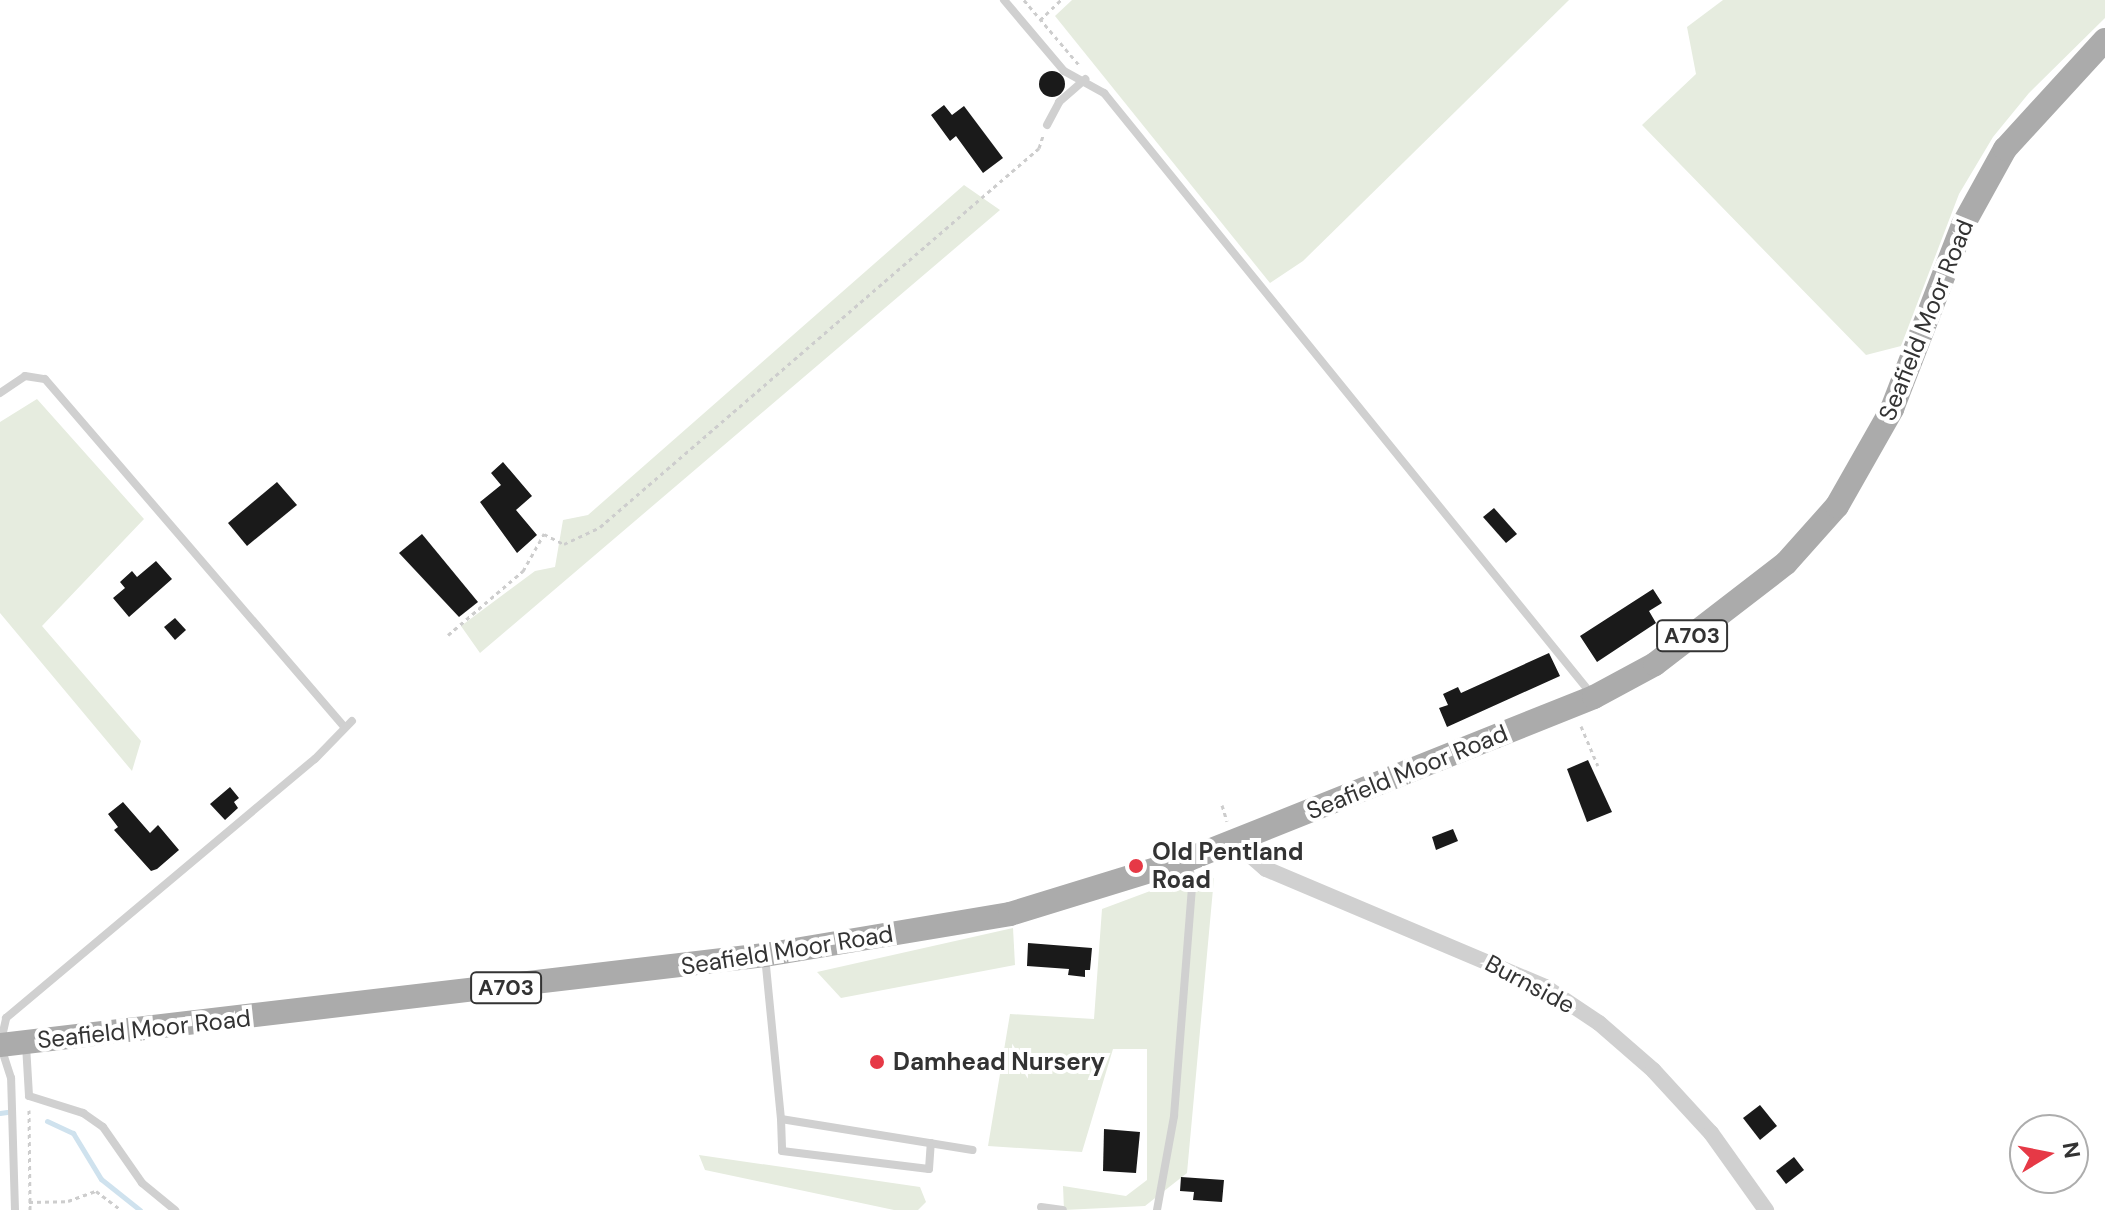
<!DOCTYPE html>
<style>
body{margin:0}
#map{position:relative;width:2105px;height:1210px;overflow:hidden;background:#fff;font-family:"DM Sans",sans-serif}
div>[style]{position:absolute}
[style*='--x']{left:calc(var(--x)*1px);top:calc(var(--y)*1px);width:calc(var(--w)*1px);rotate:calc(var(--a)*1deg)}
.green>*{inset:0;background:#e6ecdf}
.stream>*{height:5px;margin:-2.5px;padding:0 2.5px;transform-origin:2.5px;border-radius:2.5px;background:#cfe2ee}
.building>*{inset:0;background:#1a1a1a}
.round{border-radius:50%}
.path>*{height:3px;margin-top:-1.5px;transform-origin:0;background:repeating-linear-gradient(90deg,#cdcdcd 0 4px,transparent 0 8px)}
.service>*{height:8px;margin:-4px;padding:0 4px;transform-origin:4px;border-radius:4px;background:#d0d0d0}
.minor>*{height:16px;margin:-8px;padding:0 8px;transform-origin:8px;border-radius:8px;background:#d0d0d0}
.primary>*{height:24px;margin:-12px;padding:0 12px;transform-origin:12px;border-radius:12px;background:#ababab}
.dots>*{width:22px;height:22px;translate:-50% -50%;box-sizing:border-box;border:4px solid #fff;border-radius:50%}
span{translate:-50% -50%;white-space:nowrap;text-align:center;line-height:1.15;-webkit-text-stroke:8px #fff;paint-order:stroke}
.shield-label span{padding:2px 6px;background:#fff;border:2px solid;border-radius:6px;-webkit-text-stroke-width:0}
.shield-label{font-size:22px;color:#333;font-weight:700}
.street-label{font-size:24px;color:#333}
.poi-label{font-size:24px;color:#333;font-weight:700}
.left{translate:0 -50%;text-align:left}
.north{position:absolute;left:2009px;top:1114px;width:80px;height:80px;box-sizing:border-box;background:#fff;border:2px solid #adadad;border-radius:50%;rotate:80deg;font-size:22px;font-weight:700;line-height:32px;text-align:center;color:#333}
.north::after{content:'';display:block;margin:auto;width:28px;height:36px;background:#e63946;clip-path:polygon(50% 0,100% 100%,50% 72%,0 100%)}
</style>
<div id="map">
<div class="green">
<div style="clip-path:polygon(1072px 0,1569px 0,1303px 261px,1270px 283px,1055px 16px)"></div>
<div style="clip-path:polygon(1723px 0,2105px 0,2105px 18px,2029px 93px,1993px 137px,1959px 194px,1901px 346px,1866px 355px,1642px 125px,1696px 74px,1687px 27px)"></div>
<div style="clip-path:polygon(964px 185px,1000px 210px,480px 653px,461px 626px,535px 571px,555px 567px,563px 520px,588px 515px)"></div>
<div style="clip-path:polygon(37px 399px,144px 519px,42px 626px,141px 741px,132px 771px,0 613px,0 422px)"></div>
<div style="clip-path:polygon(1214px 878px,1187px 1173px,1145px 1206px,1064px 1210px,1063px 1186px,1126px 1196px,1147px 1180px,1147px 1049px,1113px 1049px,1082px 1152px,988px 1146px,1010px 1014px,1094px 1019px,1102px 909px,1177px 881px)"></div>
<div style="clip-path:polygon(1013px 928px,1015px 965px,841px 998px,817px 972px)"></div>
<div style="clip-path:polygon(699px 1155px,920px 1187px,926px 1202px,918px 1210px,894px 1210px,705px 1170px)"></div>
</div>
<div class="stream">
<div style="--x:0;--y:1113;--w:7;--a:-8"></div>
<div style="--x:47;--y:1121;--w:29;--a:25"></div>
<div style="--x:73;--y:1133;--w:54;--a:58.7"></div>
<div style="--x:101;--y:1179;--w:50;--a:38.5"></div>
</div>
<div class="building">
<div class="round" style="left:1039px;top:71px;width:26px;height:26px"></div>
<div style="clip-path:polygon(944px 105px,952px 115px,964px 106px,1003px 158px,983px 173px,956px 136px,950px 141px,931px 115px)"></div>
<div style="clip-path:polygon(503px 462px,532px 496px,516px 510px,537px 535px,517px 553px,480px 502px,501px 485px,491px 473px)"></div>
<div style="clip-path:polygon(277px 482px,297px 505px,247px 546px,228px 523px)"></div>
<div style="clip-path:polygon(1494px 508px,1517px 534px,1506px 543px,1483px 517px)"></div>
<div style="clip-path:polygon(422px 534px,478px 602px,459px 617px,399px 553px)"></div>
<div style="clip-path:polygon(156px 561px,172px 579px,129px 617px,113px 598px,125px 588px,120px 582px,132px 571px,137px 577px)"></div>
<div style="clip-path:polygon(1653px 589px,1662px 603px,1649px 611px,1656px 623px,1597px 662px,1580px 636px)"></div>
<div style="clip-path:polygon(175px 618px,186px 630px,175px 640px,164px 627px)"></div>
<div style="clip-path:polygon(1549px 653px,1560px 676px,1447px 727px,1439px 708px,1448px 705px,1443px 694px,1458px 687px,1461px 693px)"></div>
<div style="clip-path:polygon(1588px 760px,1612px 812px,1587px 822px,1567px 769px)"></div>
<div style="clip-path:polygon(230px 787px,239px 798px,234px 802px,238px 808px,225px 820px,210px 804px)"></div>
<div style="clip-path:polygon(123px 802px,150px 833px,158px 825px,179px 850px,157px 869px,151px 871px,114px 830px,118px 827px,108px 814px)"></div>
<div style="clip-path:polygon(1453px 829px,1458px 841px,1436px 850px,1432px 837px)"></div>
<div style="clip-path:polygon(1028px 943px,1092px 948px,1090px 970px,1085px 970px,1085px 977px,1068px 975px,1069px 969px,1027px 966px)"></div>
<div style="clip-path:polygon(1760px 1105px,1777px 1126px,1760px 1140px,1743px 1118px)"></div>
<div style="clip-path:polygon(1104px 1129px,1140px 1132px,1136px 1173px,1103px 1171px)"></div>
<div style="clip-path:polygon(1794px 1157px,1804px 1170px,1786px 1184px,1776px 1171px)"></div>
<div style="clip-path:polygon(1181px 1177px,1224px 1180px,1222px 1202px,1193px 1200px,1194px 1192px,1180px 1191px)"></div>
</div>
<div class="path">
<div style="--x:1024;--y:0;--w:87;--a:49.7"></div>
<div style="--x:1040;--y:20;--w:29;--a:-44"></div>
<div style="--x:448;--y:635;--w:99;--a:-40.5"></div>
<div style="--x:523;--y:571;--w:43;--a:-60.4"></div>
<div style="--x:544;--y:534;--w:22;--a:27"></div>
<div style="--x:564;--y:544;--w:40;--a:-25"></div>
<div style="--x:600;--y:527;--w:580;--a:-40.8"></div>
<div style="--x:1039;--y:148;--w:13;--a:-72"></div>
<div style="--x:1581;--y:726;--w:43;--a:67"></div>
<div style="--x:1222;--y:805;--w:17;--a:73"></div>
<div style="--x:29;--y:1110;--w:100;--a:89.4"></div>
<div style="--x:29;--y:1202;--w:39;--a:-1"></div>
<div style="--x:68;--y:1201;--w:30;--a:-20"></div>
<div style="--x:96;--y:1191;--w:31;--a:37"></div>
</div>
<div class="service">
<div style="--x:1004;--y:0;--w:93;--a:49.8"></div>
<div style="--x:1064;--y:71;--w:46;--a:28.8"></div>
<div style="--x:1104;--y:93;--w:776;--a:50.96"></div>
<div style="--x:1047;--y:125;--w:26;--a:-62"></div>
<div style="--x:1059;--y:102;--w:35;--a:-41"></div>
<div style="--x:0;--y:393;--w:30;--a:-34"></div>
<div style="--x:25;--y:376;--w:20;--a:9"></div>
<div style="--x:45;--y:379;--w:457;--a:49.3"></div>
<div style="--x:765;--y:956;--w:164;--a:84.4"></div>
<div style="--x:781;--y:1119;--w:194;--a:9.2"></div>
<div style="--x:26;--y:1045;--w:51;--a:86.6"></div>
<div style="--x:29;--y:1096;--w:57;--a:17.5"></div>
<div style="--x:83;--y:1113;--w:24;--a:35"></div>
<div style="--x:103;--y:1127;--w:68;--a:55.1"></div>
<div style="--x:142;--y:1183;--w:43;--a:39.3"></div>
<div style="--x:781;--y:1119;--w:32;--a:88"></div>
<div style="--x:782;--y:1151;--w:148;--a:7"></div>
<div style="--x:929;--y:1169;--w:26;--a:-86"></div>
<div style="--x:1041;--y:1207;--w:22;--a:8"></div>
<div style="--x:15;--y:1210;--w:132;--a:-91.7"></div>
<div style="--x:11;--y:1078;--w:35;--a:-108"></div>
<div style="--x:0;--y:1045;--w:28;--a:-77"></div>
<div style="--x:6;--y:1018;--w:403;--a:-40"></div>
<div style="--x:315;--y:759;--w:53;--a:-45.8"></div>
<div style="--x:1157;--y:1210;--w:96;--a:-79.7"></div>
<div style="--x:1174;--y:1116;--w:232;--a:-85.5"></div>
<div style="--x:1192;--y:885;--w:21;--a:-98"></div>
</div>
<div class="minor">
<div style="--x:1235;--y:842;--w:41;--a:41.1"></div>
<div style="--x:1266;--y:869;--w:303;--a:22.9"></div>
<div style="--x:1545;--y:987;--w:65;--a:33.7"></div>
<div style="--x:1599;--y:1023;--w:72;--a:41"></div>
<div style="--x:1653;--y:1070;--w:86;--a:47.4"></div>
<div style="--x:1711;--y:1133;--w:95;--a:54.5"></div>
</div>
<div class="primary">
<div style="--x:0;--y:1045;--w:770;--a:-6.71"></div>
<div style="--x:765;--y:955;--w:248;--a:-9.5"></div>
<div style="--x:1010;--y:914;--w:187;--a:-17.1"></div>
<div style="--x:1189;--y:859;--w:436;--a:-21.8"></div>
<div style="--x:1594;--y:697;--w:69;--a:-28.4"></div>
<div style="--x:1655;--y:664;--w:165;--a:-37.6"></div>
<div style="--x:1786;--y:563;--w:76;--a:-48.2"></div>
<div style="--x:1837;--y:506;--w:112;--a:-60.4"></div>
<div style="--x:1892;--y:409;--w:197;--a:-68.9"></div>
<div style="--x:1963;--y:225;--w:87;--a:-61.1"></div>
<div style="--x:2005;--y:149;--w:148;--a:-47.5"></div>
</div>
<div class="dots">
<div style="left:1136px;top:866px;background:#e63946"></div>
<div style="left:877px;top:1062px;background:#e63946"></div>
</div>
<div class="shield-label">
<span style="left:1692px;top:636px">A703</span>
<span style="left:506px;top:988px">A703</span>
</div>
<div class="street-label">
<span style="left:1926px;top:320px;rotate:-68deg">Seafield Moor Road</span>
<span style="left:1407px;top:772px;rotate:-22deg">Seafield Moor Road</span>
<span style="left:787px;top:950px;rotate:-9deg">Seafield Moor Road</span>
<span style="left:1530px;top:984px;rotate:28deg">Burnside</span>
<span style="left:144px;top:1029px;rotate:-6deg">Seafield Moor Road</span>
</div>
<div class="poi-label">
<span class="left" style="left:1152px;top:866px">Old Pentland<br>Road</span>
<span class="left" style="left:893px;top:1062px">Damhead Nursery</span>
</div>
<div class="north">N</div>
</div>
